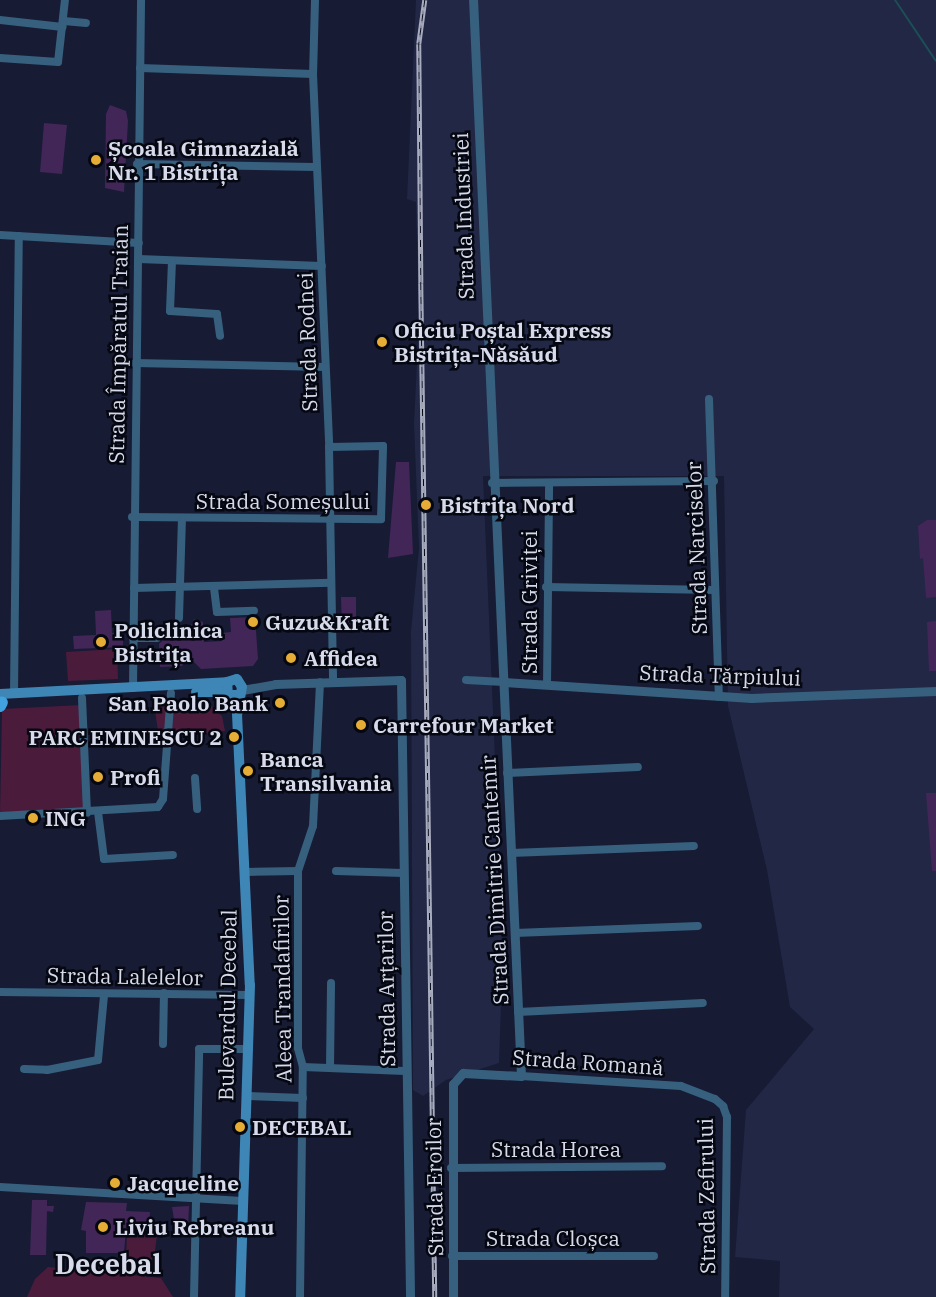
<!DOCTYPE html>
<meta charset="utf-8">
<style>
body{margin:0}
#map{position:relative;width:936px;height:1297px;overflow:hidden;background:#171b34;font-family:"IBM Plex Serif",serif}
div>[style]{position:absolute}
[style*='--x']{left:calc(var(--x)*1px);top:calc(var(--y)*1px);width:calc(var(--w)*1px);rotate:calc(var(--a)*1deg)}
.built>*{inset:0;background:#212744}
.green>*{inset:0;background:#4b1b3c}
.stream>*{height:2px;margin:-1px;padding:0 1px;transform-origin:1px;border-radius:1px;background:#1c4e55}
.building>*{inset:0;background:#422658}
.minor>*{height:8px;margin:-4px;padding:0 4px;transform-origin:4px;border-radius:4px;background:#36607e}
.tertiary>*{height:9px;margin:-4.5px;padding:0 4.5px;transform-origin:4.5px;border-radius:4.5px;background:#36607e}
.secondary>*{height:10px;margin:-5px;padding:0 5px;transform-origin:5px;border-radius:5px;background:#3e86b5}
.primary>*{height:12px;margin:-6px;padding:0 6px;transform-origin:6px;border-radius:6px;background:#42a2e0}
.rail>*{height:4.5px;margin-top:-2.25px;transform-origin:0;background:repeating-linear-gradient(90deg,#050711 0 7px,#a8acbf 0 14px);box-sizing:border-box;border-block:2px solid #a8acbf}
.dots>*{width:16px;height:16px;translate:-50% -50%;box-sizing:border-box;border:3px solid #050711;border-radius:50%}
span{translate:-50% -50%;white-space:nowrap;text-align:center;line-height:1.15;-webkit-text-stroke:5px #050711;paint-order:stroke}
.poi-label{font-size:21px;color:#d6daeb;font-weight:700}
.left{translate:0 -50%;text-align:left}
.right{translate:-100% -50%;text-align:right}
.street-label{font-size:21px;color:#d6daeb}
.district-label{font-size:27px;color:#d6daeb;font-weight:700}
</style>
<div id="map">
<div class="built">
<div style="clip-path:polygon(416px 0,936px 0,936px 1297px,779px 1297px,780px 1261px,735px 1257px,746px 1110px,814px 1029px,790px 1007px,767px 870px,728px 706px,724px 476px,483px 476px,503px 948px,499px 1063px,446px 1080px,423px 1096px,413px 1090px,411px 631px,419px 548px,414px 424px,419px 320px,416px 202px,407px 199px)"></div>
</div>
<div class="green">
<div style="clip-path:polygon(117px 649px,118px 679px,68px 681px,66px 652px)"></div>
<div style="clip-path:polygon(205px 700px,222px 716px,225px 731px,159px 738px,154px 704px)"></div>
<div style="clip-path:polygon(82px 705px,87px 813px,0 816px,2px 709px)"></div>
<div style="clip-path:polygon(127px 1232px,157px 1235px,154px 1259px,126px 1258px)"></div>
<div style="clip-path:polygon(48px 1267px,161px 1278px,173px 1297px,27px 1297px,35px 1279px)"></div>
</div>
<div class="stream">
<div style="--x:895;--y:0;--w:73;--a:56.1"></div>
</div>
<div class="building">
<div style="clip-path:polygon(110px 105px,126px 111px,128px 121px,124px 192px,105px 188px,106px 114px)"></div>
<div style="clip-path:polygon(44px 123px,67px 125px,62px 174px,40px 172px)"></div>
<div style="clip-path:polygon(396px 462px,409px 462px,413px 554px,388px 558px)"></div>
<div style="clip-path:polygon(927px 520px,936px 520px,936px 597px,926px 598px,923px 558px,920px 559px,918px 526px)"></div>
<div style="clip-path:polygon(341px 597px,356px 597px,356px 631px,342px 631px)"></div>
<div style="clip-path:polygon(111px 610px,112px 633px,123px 632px,123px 647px,74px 649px,73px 636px,96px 635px,95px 611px)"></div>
<div style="clip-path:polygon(255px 617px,258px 659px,253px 666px,201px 669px,190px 658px,182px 666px,160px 667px,159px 644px,166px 637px,196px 635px,191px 625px,194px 619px,203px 622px,204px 642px,222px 641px,221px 633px,231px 632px,230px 618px)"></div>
<div style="clip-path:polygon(936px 621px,936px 671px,929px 671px,927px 622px)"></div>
<div style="clip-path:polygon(926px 793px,936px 793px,936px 871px,932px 871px)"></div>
<div style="clip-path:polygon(32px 1200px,47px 1200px,47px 1206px,54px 1206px,53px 1212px,47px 1211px,46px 1255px,30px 1255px)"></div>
<div style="clip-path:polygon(86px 1202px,127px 1203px,126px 1211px,150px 1212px,149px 1231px,126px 1229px,124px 1253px,86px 1253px,86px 1231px,81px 1230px)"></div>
<div style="clip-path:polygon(189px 1206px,188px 1228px,175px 1225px,172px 1207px)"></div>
</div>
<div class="minor">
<div style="--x:315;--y:0;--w:74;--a:91.5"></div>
<div style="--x:313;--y:74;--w:373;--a:87.5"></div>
<div style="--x:329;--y:447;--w:235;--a:89"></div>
<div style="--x:0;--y:20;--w:63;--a:6.3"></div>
<div style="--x:64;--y:21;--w:22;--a:5"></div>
<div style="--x:0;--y:58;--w:58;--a:3.9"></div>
<div style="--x:58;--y:62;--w:62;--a:-83.6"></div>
<div style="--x:140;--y:68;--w:173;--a:2"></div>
<div style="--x:137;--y:164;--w:179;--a:1"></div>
<div style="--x:0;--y:235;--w:139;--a:3.3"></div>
<div style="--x:139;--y:259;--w:183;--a:2.2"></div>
<div style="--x:172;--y:261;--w:50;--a:92.3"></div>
<div style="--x:170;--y:311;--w:47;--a:3.7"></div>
<div style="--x:217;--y:314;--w:22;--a:82"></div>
<div style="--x:135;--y:363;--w:190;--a:1.2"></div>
<div style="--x:709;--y:399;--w:298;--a:88.1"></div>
<div style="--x:492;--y:483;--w:222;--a:-0.5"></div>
<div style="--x:132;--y:517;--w:249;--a:0.5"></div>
<div style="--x:381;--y:519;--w:73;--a:-88.4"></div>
<div style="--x:383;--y:446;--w:54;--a:178.9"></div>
<div style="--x:546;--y:587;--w:169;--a:1"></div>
<div style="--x:134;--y:588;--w:197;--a:-1.5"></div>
<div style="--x:214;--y:588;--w:24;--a:83"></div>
<div style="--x:217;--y:612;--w:37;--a:-2"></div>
<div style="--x:179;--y:618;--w:99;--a:-88.3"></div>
<div style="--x:133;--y:638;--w:24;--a:0"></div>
<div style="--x:466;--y:680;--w:38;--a:3"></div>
<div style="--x:547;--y:685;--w:201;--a:-89.4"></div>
<div style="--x:133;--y:688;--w:688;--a:-89.33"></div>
<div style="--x:14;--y:694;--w:458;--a:-89.4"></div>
<div style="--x:82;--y:698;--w:115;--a:87.5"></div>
<div style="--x:507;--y:773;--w:131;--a:-2.6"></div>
<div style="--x:195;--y:778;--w:31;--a:86"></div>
<div style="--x:98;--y:812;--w:47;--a:82.7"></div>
<div style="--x:104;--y:859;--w:69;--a:-3.3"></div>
<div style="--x:0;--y:816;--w:158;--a:-3.3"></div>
<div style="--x:158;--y:807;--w:9;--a:-58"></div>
<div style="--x:163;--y:799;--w:106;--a:-85.7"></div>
<div style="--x:511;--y:853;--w:183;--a:-2.2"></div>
<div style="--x:336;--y:871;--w:67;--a:1.7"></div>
<div style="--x:247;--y:872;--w:51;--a:-1.1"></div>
<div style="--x:515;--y:933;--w:183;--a:-2.2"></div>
<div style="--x:0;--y:992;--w:249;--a:0.7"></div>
<div style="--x:518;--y:1012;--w:185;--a:-2.8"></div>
<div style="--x:163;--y:1044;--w:51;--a:-88.9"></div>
<div style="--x:303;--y:1067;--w:102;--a:2.2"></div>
<div style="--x:330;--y:1068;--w:85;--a:-89.3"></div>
<div style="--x:24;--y:1069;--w:23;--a:2"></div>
<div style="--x:47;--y:1070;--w:52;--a:-11.1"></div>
<div style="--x:98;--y:1060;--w:65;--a:-84.7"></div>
<div style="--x:521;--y:1076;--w:160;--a:3.6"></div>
<div style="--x:681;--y:1086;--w:36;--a:21"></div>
<div style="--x:715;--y:1099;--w:11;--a:41"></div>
<div style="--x:723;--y:1106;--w:12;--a:70"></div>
<div style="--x:727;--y:1117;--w:180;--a:90.6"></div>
<div style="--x:246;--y:1096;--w:57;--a:2"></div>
<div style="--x:451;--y:1168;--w:211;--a:-0.5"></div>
<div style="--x:0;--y:1187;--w:243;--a:3.3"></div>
<div style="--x:452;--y:1256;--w:202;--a:0"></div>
<div style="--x:194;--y:1297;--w:248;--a:-88.8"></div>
<div style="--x:199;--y:1049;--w:48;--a:0"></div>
<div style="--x:300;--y:1297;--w:230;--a:-89.3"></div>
<div style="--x:303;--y:1067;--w:20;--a:-105"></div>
<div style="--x:298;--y:1048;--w:177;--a:-90"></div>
<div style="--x:298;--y:871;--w:47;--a:-71.6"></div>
<div style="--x:313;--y:826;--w:144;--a:-87.2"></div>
</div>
<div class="tertiary">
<div style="--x:504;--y:682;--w:248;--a:3.7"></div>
<div style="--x:751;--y:698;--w:185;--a:-2.2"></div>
<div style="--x:242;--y:690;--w:34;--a:-10"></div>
<div style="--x:275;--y:684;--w:126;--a:-1.8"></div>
<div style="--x:401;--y:680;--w:617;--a:89.16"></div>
<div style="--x:453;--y:1297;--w:213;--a:-90"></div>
<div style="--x:453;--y:1084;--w:15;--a:-48"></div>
<div style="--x:463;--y:1073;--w:58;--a:3"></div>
<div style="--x:521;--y:1076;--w:1077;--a:-92.55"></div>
</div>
<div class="secondary">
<div style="--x:196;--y:692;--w:30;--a:0"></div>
<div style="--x:0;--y:694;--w:227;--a:-3"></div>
<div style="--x:239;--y:695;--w:11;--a:180"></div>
<div style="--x:228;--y:695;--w:13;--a:-94"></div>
<div style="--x:227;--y:682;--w:10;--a:-17"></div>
<div style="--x:237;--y:679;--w:9;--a:58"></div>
<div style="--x:242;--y:687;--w:27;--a:100"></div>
<div style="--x:237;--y:714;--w:271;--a:87.3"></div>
<div style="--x:250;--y:985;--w:312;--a:91.8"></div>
</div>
<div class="primary">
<div style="--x:0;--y:706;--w:4;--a:-63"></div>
</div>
<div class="rail">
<div style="--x:425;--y:0;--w:44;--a:97.8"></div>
<div style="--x:419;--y:44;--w:239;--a:89.5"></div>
<div style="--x:421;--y:283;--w:1014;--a:89.21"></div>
</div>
<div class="dots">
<div style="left:96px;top:160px;background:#e5ad35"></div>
<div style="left:382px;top:342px;background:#e5ad35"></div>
<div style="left:426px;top:505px;background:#e5ad35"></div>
<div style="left:253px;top:622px;background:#e5ad35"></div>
<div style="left:101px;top:642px;background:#e5ad35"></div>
<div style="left:291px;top:658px;background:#e5ad35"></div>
<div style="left:280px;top:703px;background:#e5ad35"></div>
<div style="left:361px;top:725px;background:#e5ad35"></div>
<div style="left:234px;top:737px;background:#e5ad35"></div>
<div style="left:248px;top:771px;background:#e5ad35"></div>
<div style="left:98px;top:777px;background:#e5ad35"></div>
<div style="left:33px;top:818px;background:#e5ad35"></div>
<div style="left:240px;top:1127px;background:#e5ad35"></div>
<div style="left:115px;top:1183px;background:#e5ad35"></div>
<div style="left:103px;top:1227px;background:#e5ad35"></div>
</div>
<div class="poi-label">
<span class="left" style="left:108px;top:160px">Școala Gimnazială<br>Nr. 1 Bistrița</span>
<span class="left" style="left:394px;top:342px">Oficiu Poștal Express<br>Bistrița-Năsăud</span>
<span class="left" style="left:440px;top:505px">Bistrița Nord</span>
<span class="left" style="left:265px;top:622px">Guzu&amp;Kraft</span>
<span class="left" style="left:114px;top:642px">Policlinica<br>Bistrița</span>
<span class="left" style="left:304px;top:658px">Affidea</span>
<span class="right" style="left:268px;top:703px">San Paolo Bank</span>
<span class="left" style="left:373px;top:725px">Carrefour Market</span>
<span class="right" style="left:222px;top:737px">PARC EMINESCU 2</span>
<span class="left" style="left:260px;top:771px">Banca<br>Transilvania</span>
<span class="left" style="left:110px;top:777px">Profi</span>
<span class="left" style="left:45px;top:818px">ING</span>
<span class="left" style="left:252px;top:1127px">DECEBAL</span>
<span class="left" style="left:127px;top:1183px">Jacqueline</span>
<span class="left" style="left:115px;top:1227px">Liviu Rebreanu</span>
</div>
<div class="street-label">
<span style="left:463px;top:216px;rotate:-92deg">Strada Industriei</span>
<span style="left:307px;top:342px;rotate:-92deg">Strada Rodnei</span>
<span style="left:118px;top:344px;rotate:-89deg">Strada Împăratul Traian</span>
<span style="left:283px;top:501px">Strada Someșului</span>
<span style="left:696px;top:548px;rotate:-92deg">Strada Narciselor</span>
<span style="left:529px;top:602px;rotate:-90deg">Strada Griviței</span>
<span style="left:720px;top:675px;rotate:2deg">Strada Tărpiului</span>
<span style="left:494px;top:880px;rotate:-93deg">Strada Dimitrie Cantemir</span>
<span style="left:125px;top:976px;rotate:1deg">Strada Lalelelor</span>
<span style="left:282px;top:989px;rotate:-91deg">Aleea Trandafirilor</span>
<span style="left:386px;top:989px;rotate:-91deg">Strada Arțarilor</span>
<span style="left:227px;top:1005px;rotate:-89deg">Bulevardul Decebal</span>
<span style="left:588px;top:1062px;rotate:4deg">Strada Romană</span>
<span style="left:556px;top:1149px">Strada Horea</span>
<span style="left:434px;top:1187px;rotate:-91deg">Strada Eroilor</span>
<span style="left:706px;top:1196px;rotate:-91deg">Strada Zefirului</span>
<span style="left:553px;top:1238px">Strada Cloșca</span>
</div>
<div class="district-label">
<span style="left:108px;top:1264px">Decebal</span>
</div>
</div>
